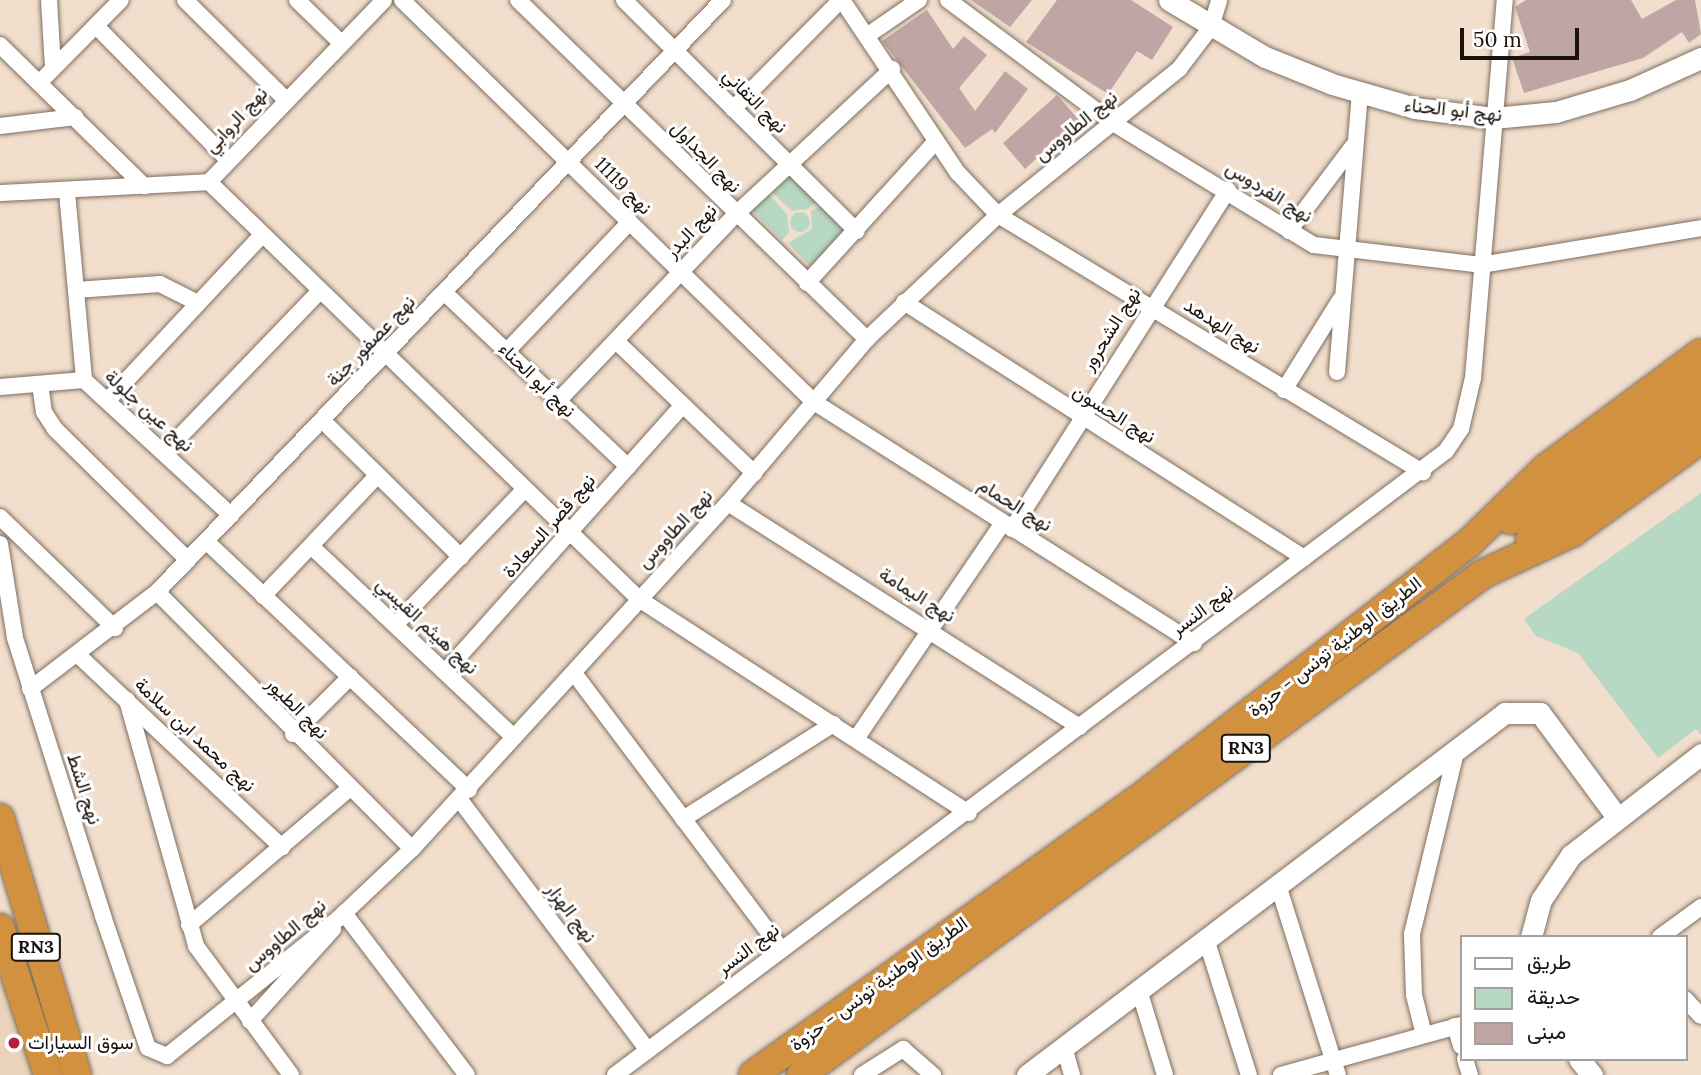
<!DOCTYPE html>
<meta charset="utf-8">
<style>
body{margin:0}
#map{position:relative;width:1701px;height:1075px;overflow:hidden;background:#f1decd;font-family:Lora,Vazirmatn,serif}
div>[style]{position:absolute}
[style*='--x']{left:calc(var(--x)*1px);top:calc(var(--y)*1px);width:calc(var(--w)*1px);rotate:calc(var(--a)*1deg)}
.built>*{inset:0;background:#ebd2bb}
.green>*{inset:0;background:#b7d8c3}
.round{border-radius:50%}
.building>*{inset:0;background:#bfa5a3}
.roads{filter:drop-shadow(0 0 2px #7f6e5f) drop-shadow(0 0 2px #7f6e5f)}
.street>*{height:16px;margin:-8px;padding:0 8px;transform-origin:8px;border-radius:8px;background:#fff}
.secondary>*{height:21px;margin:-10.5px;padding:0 10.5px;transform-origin:10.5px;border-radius:10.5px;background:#fff}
.highway>*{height:28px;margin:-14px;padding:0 14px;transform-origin:14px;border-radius:14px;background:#d1913f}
.dots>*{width:19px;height:19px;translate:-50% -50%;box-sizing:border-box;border:4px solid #fff;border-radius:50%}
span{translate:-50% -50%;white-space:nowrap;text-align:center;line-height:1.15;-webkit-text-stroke:6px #fff;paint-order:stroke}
.shield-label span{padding:2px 5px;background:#fff;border:2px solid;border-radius:5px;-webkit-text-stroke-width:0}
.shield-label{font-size:18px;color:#1a130d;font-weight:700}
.street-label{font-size:19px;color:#1a130d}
.poi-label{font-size:19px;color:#1a130d}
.left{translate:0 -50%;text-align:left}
.legend{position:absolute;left:1460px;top:935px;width:228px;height:126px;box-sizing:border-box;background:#fff;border:2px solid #a3a19e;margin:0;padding:9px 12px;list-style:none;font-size:21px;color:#1a130d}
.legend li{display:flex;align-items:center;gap:14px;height:35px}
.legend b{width:35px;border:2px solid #a3a19e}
.scale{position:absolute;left:1460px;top:28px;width:119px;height:32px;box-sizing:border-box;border:4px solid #1a130d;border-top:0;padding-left:9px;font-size:21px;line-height:24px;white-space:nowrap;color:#1a130d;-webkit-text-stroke:5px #fff;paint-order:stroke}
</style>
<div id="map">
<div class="built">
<div style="clip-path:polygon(0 975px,35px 1075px,0 1075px)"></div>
</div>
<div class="green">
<div style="clip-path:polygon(791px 173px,817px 202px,807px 209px,792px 211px,770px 190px)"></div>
<div style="clip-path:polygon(767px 192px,787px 215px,789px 233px,782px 240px,749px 207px)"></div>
<div style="clip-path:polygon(820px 206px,849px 232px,812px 268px,788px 243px,812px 229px,811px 211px)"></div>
<div class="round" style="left:790px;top:212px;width:20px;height:20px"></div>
<div style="clip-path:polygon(1701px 493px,1701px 735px,1696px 729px,1658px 758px,1578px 653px,1536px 636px,1524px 619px)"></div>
</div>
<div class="building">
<div style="clip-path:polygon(971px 0,1032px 0,1010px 27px)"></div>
<div style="clip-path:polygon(1057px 0,1131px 0,1173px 27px,1152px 60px,1137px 51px,1108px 94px,1026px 42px)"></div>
<div style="clip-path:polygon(1526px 0,1631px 0,1642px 19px,1676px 0,1695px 0,1701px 34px,1689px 43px,1682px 32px,1643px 58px,1524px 93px,1512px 58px,1530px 52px,1515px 7px)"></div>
<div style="clip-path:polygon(927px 10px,953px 49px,964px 36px,987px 55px,959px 88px,975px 111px,1005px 71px,1028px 89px,995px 133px,992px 129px,965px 148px,882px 41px)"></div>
<div style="clip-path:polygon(1057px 95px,1079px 120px,1025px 169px,1003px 143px)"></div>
</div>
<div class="roads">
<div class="street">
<div style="--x:49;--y:0;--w:67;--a:86.6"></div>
<div style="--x:185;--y:0;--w:141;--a:44.7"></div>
<div style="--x:297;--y:0;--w:62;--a:44.3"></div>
<div style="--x:402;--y:0;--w:576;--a:44.3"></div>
<div style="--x:814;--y:402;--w:450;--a:32.4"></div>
<div style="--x:518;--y:0;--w:487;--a:44.2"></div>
<div style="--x:624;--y:0;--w:328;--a:44.8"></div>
<div style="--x:842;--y:0;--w:208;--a:56.2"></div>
<div style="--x:958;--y:173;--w:58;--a:46.4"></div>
<div style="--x:998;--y:215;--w:497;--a:31.2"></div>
<div style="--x:948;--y:0;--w:206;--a:36.7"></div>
<div style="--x:1113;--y:123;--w:235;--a:31.3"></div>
<div style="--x:1314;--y:245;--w:168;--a:6.8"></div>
<div style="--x:1481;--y:265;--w:223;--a:-9.5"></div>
<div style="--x:96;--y:26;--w:187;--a:45.4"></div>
<div style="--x:868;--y:35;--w:62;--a:-34.5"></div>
<div style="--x:0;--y:45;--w:202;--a:44.4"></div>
<div style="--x:40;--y:82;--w:115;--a:-45.4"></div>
<div style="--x:733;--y:109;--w:153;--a:-45.3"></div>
<div style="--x:0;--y:126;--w:76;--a:-6.8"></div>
<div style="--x:209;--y:182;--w:599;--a:44.12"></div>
<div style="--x:639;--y:599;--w:393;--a:33"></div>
<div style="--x:67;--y:192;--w:189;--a:84.8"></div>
<div style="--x:84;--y:380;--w:200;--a:42.6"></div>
<div style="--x:0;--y:193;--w:209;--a:-3"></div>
<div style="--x:209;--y:182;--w:252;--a:-46.1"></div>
<div style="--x:1289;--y:231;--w:106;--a:-53"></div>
<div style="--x:807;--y:283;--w:192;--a:-47.7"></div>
<div style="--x:76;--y:290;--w:84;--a:-4.1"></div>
<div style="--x:160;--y:284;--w:42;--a:26.6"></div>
<div style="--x:446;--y:294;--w:251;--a:43.5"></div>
<div style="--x:904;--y:302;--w:475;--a:32.6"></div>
<div style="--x:617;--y:342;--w:190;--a:43.7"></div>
<div style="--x:507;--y:351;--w:178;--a:-46.4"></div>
<div style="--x:1337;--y:372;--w:280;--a:-85.3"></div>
<div style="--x:40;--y:384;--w:28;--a:82"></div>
<div style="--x:44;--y:412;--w:20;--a:57"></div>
<div style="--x:55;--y:429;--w:187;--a:44.6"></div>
<div style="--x:0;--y:387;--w:84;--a:-4.8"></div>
<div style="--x:1284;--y:390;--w:106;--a:-58.1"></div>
<div style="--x:109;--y:399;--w:224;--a:-47"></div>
<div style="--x:559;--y:400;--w:254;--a:-46.4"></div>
<div style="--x:734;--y:216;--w:216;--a:-42.9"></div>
<div style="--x:323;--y:421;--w:194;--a:44.6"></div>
<div style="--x:164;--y:453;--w:225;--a:-46.1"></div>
<div style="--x:728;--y:503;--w:417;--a:32.5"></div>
<div style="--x:0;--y:517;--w:160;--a:44"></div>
<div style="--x:1012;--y:529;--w:402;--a:-57.5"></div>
<div style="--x:206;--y:541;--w:362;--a:43.4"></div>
<div style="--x:0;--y:544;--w:95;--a:80.9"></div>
<div style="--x:15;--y:638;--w:292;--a:72.4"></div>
<div style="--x:103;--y:916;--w:139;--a:71.2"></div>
<div style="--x:148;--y:1048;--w:21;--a:23"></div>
<div style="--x:167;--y:1056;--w:221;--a:-38.7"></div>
<div style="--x:339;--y:918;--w:100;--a:-43.4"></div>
<div style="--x:412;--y:849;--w:469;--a:-47.6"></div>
<div style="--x:728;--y:503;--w:215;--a:-49.7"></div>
<div style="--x:867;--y:339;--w:180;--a:-43.4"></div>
<div style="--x:998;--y:215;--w:233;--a:-38.9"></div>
<div style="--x:1179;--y:69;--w:53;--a:-52.7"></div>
<div style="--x:1211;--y:27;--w:28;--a:-73"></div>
<div style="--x:311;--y:546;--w:279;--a:43.3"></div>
<div style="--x:157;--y:592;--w:362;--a:45.2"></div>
<div style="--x:263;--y:596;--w:164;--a:-46.5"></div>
<div style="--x:395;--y:625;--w:187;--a:-46.3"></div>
<div style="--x:77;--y:654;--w:282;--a:43.3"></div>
<div style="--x:445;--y:672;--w:356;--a:-48.3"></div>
<div style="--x:574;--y:673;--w:346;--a:53.1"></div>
<div style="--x:30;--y:689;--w:160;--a:-37.4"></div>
<div style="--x:157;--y:592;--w:819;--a:-46.29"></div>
<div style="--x:127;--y:700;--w:255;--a:74.3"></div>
<div style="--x:196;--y:946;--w:160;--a:53.6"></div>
<div style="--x:293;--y:734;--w:81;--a:-45"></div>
<div style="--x:856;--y:739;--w:261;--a:-55.8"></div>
<div style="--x:460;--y:800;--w:313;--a:53.1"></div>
<div style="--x:683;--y:819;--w:178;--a:-32.3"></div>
<div style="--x:1278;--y:885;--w:199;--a:72.5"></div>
<div style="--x:344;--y:913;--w:203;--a:52.8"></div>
<div style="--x:189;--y:925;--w:210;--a:-40.4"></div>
<div style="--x:1660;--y:937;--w:51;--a:-36.2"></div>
<div style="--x:1206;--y:939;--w:143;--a:72.5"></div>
<div style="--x:1139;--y:990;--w:89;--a:73"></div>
<div style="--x:1685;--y:999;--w:23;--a:47"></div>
<div style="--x:250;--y:1021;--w:124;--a:-47.9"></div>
<div style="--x:1455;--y:1026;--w:21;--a:73"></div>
<div style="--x:1424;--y:1035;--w:41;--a:-104"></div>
<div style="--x:1414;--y:995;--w:61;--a:-91.9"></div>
<div style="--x:1412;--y:934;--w:191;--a:-76.4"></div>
<div style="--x:1064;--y:1047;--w:29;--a:74"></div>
<div style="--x:1465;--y:1059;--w:17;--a:73"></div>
<div style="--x:615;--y:1075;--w:1039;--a:-36.9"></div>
<div style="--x:1446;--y:451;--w:27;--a:-56"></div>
<div style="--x:1461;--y:429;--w:52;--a:-76.8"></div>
<div style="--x:1473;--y:378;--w:379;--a:-85.2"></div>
<div style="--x:862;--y:1075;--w:49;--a:-32.4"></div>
<div style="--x:903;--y:1049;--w:40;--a:41"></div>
<div style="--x:1281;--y:1075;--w:187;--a:-15.5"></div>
</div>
<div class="secondary">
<div style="--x:1169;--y:0;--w:112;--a:30.7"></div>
<div style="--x:1265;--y:57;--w:72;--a:21.9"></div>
<div style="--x:1332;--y:84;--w:86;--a:16.1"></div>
<div style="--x:1415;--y:108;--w:79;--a:7.3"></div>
<div style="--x:1493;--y:118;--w:63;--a:-5.4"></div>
<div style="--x:1556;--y:112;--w:77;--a:-16.6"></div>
<div style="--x:1630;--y:90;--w:78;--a:-24.3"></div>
<div style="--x:1531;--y:937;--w:38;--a:-75"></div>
<div style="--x:1541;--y:900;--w:54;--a:-56.3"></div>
<div style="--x:1571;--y:855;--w:165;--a:-37.8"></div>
<div style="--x:1579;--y:1059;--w:21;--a:51"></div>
<div style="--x:1027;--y:1075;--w:600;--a:-37.14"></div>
<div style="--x:1505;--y:713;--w:35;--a:0"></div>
<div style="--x:1540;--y:713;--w:129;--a:53.5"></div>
</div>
<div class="highway">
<div style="--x:1511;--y:520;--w:235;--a:-36.2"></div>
<div style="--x:1530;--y:539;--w:214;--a:-36.8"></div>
<div style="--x:0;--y:818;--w:268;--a:73.3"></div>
<div style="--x:0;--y:928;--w:155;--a:71.9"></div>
<div style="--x:753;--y:1075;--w:470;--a:-35.6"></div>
<div style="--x:1135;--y:802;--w:423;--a:-37.8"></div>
<div style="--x:1469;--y:543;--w:106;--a:-44.2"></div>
<div style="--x:1545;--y:469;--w:194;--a:-36.6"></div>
<div style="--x:801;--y:1075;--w:846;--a:-36.3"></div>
<div style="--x:1483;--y:574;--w:99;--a:-25"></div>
<div style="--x:1573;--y:532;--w:158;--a:-36"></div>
</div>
</div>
<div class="dots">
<div style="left:14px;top:1043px;background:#b3213e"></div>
</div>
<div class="shield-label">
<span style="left:1246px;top:748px">RN3</span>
<span style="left:36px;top:947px">RN3</span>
</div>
<div class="street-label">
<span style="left:755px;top:101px;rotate:45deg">نهج التفاني</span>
<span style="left:1453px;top:110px;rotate:6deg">نهج أبو الحناء</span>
<span style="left:236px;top:120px;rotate:-47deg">نهج الروابي</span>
<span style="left:1076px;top:126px;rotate:-39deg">نهج الطاووس</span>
<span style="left:706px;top:157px;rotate:46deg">نهج الجداول</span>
<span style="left:623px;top:186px;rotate:45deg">نهج 11119</span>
<span style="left:1269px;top:192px;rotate:32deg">نهج الفردوس</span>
<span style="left:691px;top:231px;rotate:-47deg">نهج البدر</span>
<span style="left:1222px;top:326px;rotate:32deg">نهج الهدهد</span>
<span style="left:1111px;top:329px;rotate:-58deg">نهج الشحرور</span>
<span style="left:371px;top:341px;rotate:-46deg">نهج عصفور جنة</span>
<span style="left:537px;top:380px;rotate:44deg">نهج أبو الحناء</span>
<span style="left:149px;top:411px;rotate:42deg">نهج عين جلولة</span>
<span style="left:1114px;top:414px;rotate:32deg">نهج الحسون</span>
<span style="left:1015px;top:505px;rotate:32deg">نهج الحمام</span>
<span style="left:549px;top:526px;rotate:-49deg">نهج قصر السعادة</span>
<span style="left:675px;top:529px;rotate:-47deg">نهج الطاووس</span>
<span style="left:917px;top:595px;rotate:32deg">نهج اليمامة</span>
<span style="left:1202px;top:610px;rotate:-37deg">نهج النسر</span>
<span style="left:427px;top:626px;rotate:43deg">نهج هيثم القيسي</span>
<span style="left:1335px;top:647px;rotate:-38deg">الطريق الوطنية تونس - حزوة</span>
<span style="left:297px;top:708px;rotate:45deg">نهج الطيور</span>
<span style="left:195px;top:735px;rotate:43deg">نهج محمد ابن سلامة</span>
<span style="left:84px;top:789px;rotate:72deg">نهج الشط</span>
<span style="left:571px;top:913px;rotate:53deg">نهج الهزار</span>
<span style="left:285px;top:935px;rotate:-40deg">نهج الطاووس</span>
<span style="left:748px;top:949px;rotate:-37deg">نهج النسر</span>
<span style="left:879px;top:984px;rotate:-36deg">الطريق الوطنية تونس - حزوة</span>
</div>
<div class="poi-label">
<span class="left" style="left:28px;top:1043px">سوق السيارات</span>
</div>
<ul class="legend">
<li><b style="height:9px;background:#fff"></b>طريق</li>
<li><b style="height:19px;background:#b7d8c3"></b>حديقة</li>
<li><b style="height:19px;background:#bfa5a3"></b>مبنى</li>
</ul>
<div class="scale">50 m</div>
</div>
